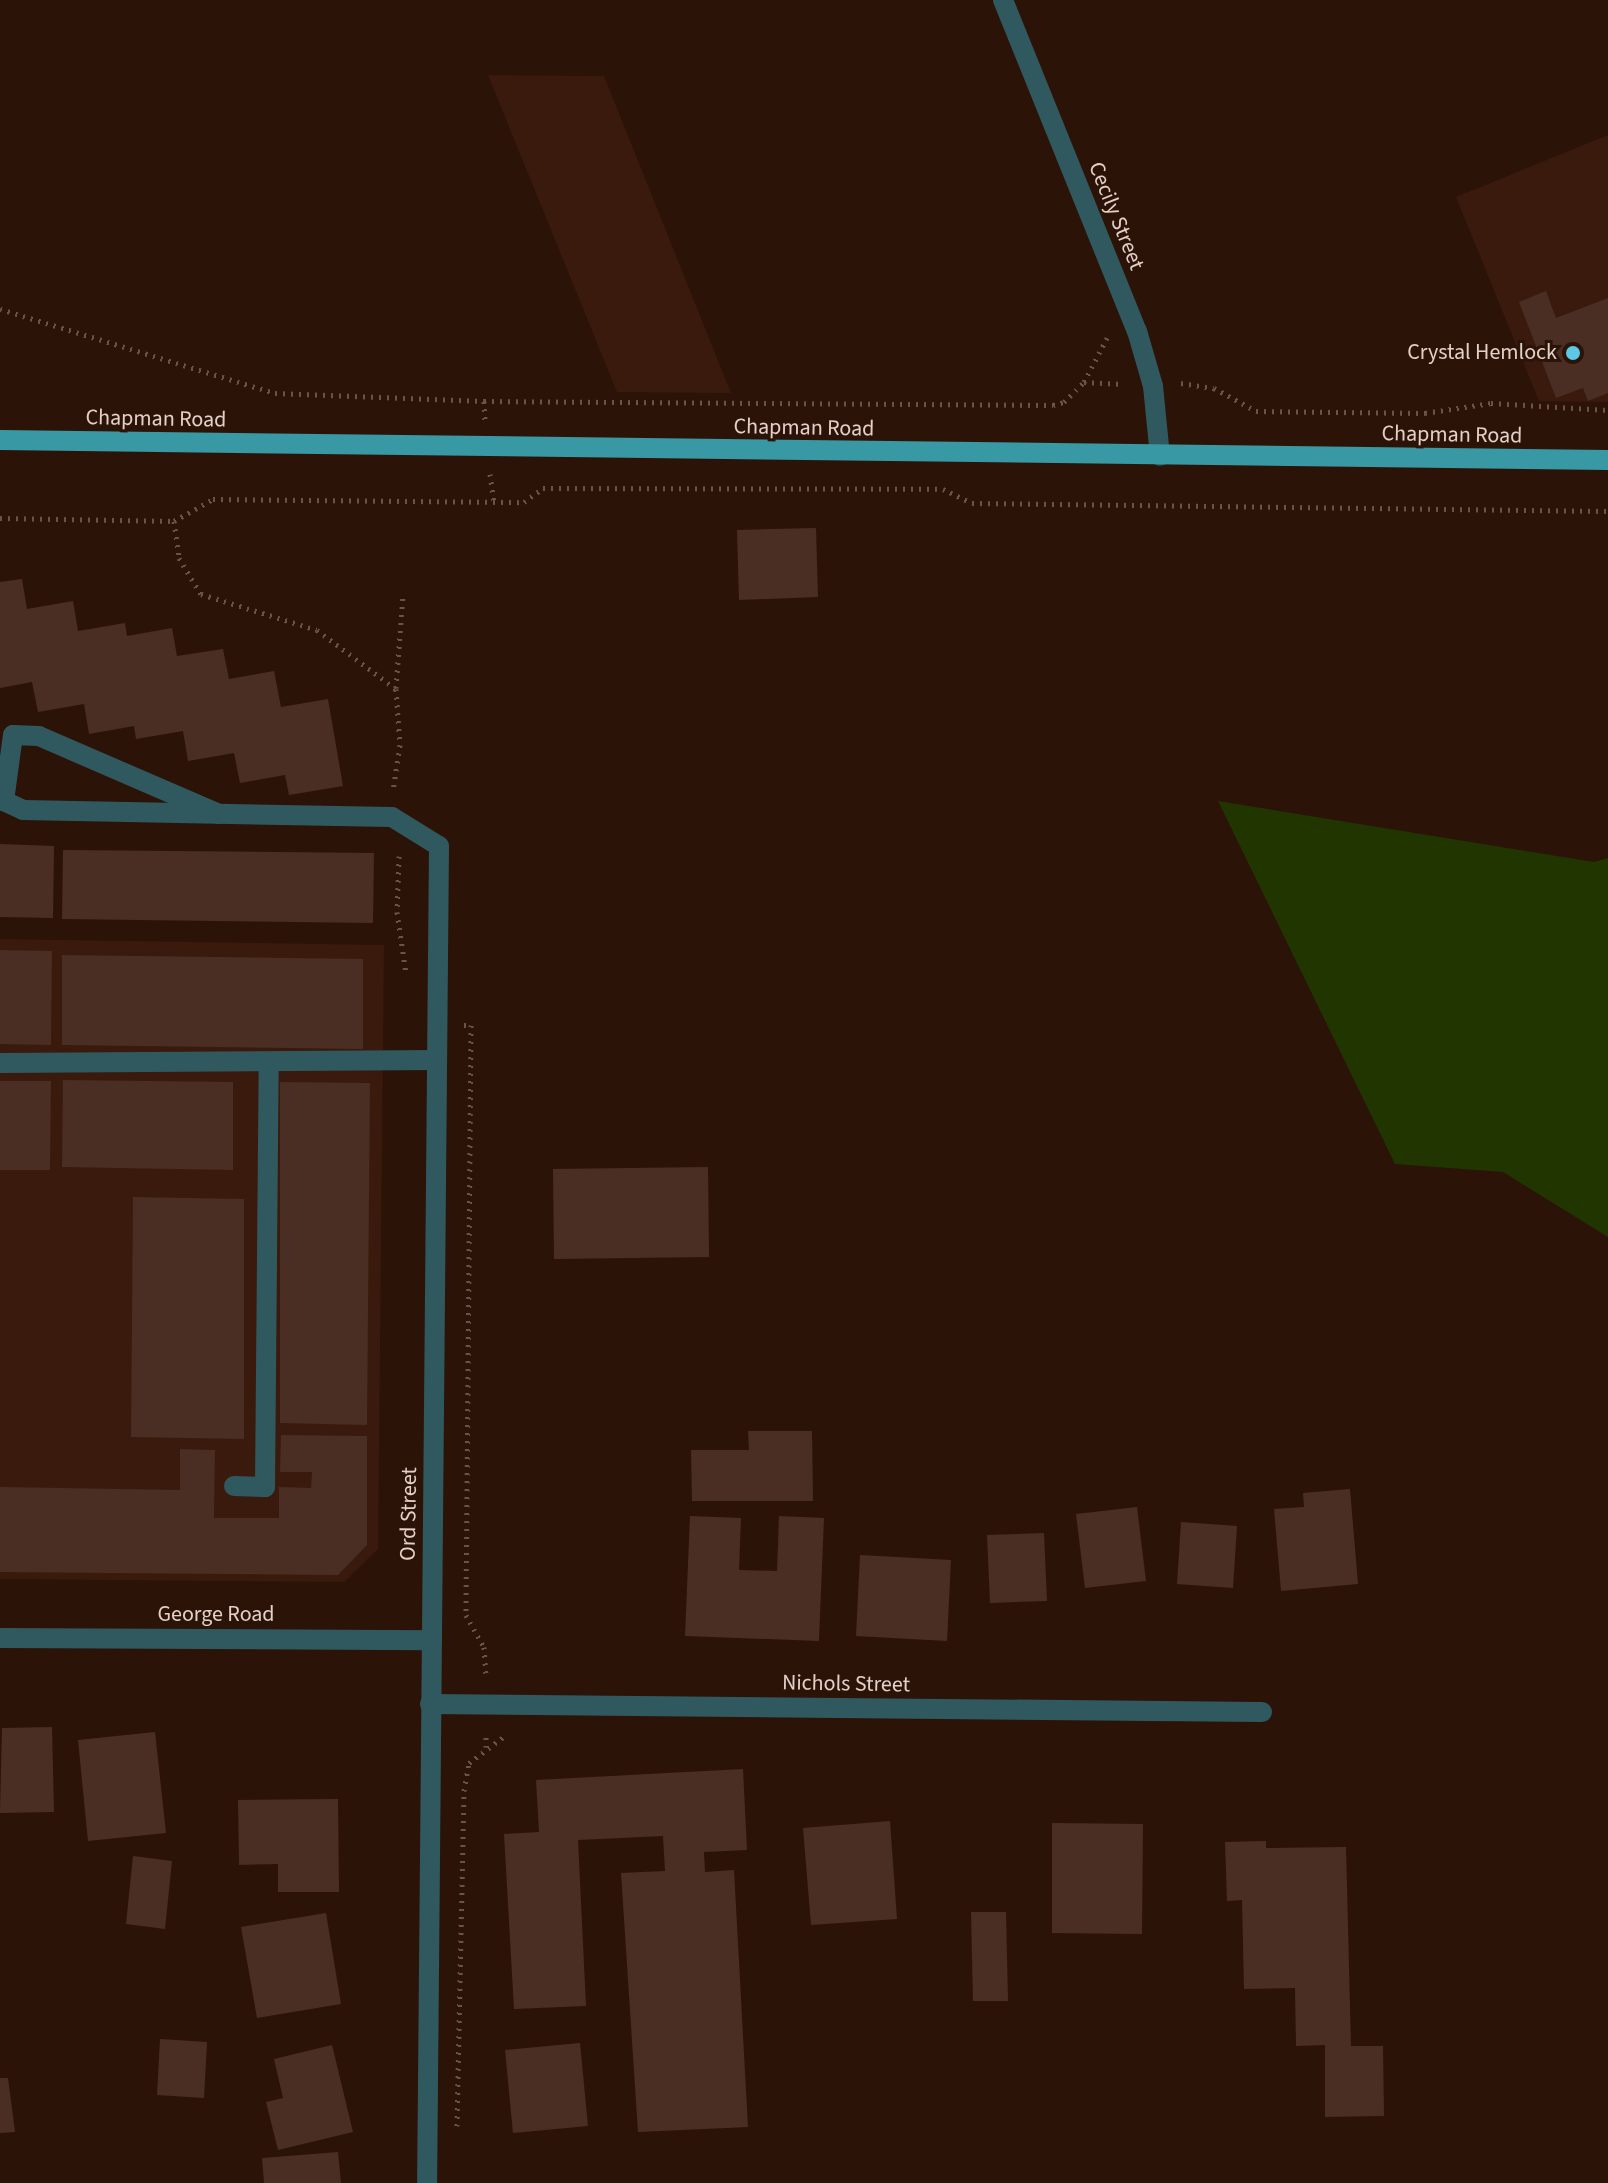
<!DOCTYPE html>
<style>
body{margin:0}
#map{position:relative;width:1608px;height:2183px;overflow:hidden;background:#2c1308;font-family:"Source Sans 3",sans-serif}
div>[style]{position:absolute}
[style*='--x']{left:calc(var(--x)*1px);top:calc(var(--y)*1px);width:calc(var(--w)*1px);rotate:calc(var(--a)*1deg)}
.built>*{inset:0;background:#3a1a0c}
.green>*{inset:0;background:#203500}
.building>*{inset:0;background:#4a2e23}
.path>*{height:5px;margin-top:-2.5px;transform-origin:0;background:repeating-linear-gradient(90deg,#6a534a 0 2px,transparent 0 8px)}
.minor>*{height:20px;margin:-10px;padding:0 10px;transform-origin:10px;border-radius:10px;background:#30595f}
.major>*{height:20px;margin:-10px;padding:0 10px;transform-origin:10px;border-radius:10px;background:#3898a4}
.dots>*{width:22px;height:22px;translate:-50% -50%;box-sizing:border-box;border:4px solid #2c1308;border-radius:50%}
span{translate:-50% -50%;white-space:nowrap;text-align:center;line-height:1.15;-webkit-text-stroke:6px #2c1308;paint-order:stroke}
.street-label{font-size:22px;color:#e3d0c9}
.poi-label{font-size:22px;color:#e3d0c9}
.right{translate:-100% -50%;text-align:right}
</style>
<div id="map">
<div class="built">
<div style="clip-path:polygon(488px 75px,604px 76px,731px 393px,617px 392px)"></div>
<div style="clip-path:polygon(1608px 135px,1608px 402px,1539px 401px,1456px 197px)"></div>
<div style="clip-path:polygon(0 939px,384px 945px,378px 1549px,344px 1582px,0 1579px)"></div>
</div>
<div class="green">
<div style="clip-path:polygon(1218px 801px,1594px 862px,1608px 858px,1608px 1237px,1503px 1172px,1395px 1164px)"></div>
</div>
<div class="building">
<div style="clip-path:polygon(1546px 291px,1556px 318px,1608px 298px,1608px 393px,1588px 401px,1583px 388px,1556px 398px,1519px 302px)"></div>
<div style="clip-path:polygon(816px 528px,818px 597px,739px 600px,737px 530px)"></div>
<div style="clip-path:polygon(22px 579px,27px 609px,73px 601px,78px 631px,125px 623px,127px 636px,172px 628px,177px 656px,223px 649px,229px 679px,274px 671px,281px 707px,328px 699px,343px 786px,289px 795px,285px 775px,240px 783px,234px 753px,188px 761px,183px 731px,136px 739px,134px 726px,89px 734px,84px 704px,38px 712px,32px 682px,0 688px,0 582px)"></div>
<div style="clip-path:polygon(0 844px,54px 846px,53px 918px,0 917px)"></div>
<div style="clip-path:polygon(63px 850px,374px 853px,373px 923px,62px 919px)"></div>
<div style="clip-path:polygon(0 950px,52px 951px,51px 1045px,0 1044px)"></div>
<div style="clip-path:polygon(62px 955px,363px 959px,363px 1049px,62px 1045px)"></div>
<div style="clip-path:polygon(63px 1080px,233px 1082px,233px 1170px,62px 1167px)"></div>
<div style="clip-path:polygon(0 1081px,51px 1081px,50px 1170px,0 1170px)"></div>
<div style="clip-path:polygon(280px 1082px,370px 1083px,367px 1425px,280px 1423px)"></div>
<div style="clip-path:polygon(708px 1167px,709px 1257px,554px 1259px,553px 1169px)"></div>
<div style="clip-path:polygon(133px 1197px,244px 1199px,244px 1439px,131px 1437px)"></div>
<div style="clip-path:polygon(748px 1431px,812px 1431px,813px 1501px,692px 1501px,691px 1450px,749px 1450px)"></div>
<div style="clip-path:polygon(281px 1435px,367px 1436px,367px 1545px,338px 1575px,0 1572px,0 1487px,180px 1490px,180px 1449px,215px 1450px,214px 1518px,279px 1518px,279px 1487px,311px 1488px,312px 1472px,280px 1472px)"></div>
<div style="clip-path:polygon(1350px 1489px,1358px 1584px,1281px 1591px,1274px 1509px,1304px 1507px,1303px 1493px)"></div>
<div style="clip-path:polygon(1137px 1507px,1146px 1581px,1085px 1588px,1076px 1514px)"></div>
<div style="clip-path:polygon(690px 1516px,741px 1518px,739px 1570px,777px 1571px,779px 1516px,824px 1518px,819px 1641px,685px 1636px)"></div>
<div style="clip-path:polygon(1181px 1522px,1237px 1526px,1233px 1588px,1177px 1584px)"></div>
<div style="clip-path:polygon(1044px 1533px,1047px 1601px,990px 1603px,987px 1535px)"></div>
<div style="clip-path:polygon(860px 1555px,951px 1560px,947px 1641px,856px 1636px)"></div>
<div style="clip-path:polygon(52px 1727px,54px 1812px,0 1813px,2px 1728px)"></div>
<div style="clip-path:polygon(155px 1732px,166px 1833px,88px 1841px,78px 1740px)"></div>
<div style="clip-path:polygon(743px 1769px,747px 1850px,704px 1852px,705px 1872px,734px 1870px,748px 2127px,638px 2132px,621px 1873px,665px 1871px,663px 1836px,578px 1840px,586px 2006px,514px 2009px,504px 1834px,539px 1832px,536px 1780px)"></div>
<div style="clip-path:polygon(338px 1799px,339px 1892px,278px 1892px,278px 1864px,239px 1865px,238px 1800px)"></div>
<div style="clip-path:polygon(890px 1821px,897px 1919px,811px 1925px,803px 1828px)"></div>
<div style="clip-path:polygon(1052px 1823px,1143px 1824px,1142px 1934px,1052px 1933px)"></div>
<div style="clip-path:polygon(1266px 1841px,1266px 1848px,1346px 1847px,1351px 2046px,1383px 2046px,1384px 2116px,1325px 2117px,1325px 2045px,1296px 2046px,1295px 1988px,1244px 1989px,1242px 1900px,1227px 1901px,1225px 1842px)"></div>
<div style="clip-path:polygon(133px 1856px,172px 1861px,165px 1929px,126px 1924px)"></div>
<div style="clip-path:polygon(971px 1912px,1006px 1912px,1008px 2001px,973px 2001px)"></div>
<div style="clip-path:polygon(326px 1913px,341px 2004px,257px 2018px,241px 1927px)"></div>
<div style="clip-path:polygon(160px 2039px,207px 2042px,204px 2098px,157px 2095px)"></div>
<div style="clip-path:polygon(580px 2043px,588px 2126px,513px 2133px,505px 2050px)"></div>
<div style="clip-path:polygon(332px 2045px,353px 2132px,278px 2150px,266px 2102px,283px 2098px,274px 2059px)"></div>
<div style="clip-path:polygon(0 2078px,8px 2078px,15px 2132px,0 2133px)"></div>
<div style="clip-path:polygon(338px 2152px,341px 2183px,264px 2183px,262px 2158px)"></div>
</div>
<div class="path">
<div style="--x:0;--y:309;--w:288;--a:17"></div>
<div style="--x:275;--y:393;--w:209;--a:2.2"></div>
<div style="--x:484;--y:401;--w:569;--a:0.4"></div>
<div style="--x:1053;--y:405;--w:11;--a:-15"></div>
<div style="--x:1064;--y:402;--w:28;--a:-45"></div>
<div style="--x:1084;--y:382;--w:50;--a:-62.4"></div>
<div style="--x:1084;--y:382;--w:39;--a:3"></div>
<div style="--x:1181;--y:383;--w:33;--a:9"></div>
<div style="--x:1214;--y:388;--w:48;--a:28.7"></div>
<div style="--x:1256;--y:411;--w:169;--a:0.7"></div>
<div style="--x:1425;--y:413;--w:67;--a:-8.6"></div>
<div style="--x:1491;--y:403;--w:117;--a:3.4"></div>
<div style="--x:484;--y:401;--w:19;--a:87"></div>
<div style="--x:490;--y:474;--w:28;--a:82"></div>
<div style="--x:0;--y:518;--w:174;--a:1"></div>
<div style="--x:174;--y:521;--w:45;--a:-29.4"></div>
<div style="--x:213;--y:499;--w:311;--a:0.6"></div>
<div style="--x:524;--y:502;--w:24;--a:-36"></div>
<div style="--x:543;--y:488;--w:400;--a:0.1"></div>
<div style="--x:943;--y:489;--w:32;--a:26"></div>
<div style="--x:972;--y:503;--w:636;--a:0.72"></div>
<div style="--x:174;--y:521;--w:37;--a:82"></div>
<div style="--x:179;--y:558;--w:42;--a:58.6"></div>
<div style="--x:201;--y:594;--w:121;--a:17.2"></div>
<div style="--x:317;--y:630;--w:99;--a:36.8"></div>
<div style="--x:396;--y:689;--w:56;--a:85.9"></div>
<div style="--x:400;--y:745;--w:47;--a:98.7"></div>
<div style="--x:396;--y:688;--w:94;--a:-85.7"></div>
<div style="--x:399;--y:856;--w:56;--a:92"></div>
<div style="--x:397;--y:912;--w:62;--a:81.6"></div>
<div style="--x:464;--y:1025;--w:7;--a:0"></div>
<div style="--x:471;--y:1025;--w:590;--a:90.49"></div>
<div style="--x:466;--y:1615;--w:37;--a:61"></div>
<div style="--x:484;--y:1647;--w:28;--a:86"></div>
<div style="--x:486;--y:1747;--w:14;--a:-90"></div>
<div style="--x:457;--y:2126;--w:335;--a:-88.8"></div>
<div style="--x:464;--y:1791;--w:28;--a:-80"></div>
<div style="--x:469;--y:1763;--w:46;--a:-37.1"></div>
</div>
<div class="minor">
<div style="--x:1003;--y:0;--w:357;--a:68"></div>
<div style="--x:1137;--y:331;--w:57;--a:73.8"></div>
<div style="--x:1153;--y:386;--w:70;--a:84.3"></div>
<div style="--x:219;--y:814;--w:196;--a:-156.6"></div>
<div style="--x:39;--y:736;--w:26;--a:-178"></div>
<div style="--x:13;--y:735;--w:67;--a:97.8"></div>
<div style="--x:4;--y:801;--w:21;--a:25"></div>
<div style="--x:23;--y:810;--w:369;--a:1.1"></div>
<div style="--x:392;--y:817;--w:55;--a:31.7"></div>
<div style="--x:439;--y:846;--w:1337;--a:90.51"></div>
<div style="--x:0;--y:1063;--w:437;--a:-0.4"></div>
<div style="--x:234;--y:1486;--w:31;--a:2"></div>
<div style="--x:265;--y:1487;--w:425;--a:-89.5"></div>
<div style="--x:0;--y:1638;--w:432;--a:0.3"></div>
<div style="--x:430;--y:1704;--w:832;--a:0.55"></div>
</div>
<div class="major">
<div style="--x:0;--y:440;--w:1608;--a:0.71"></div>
</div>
<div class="dots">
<div style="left:1573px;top:353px;background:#5ac8e6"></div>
</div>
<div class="street-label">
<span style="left:1116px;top:216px;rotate:68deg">Cecily Street</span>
<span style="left:156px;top:419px;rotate:1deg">Chapman Road</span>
<span style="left:804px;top:428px;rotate:1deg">Chapman Road</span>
<span style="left:1452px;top:435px;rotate:1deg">Chapman Road</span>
<span style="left:409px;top:1514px;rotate:-89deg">Ord Street</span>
<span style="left:216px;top:1615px">George Road</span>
<span style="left:846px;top:1684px;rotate:1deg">Nichols Street</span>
</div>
<div class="poi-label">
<span class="right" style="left:1557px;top:353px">Crystal Hemlock</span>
</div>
</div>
